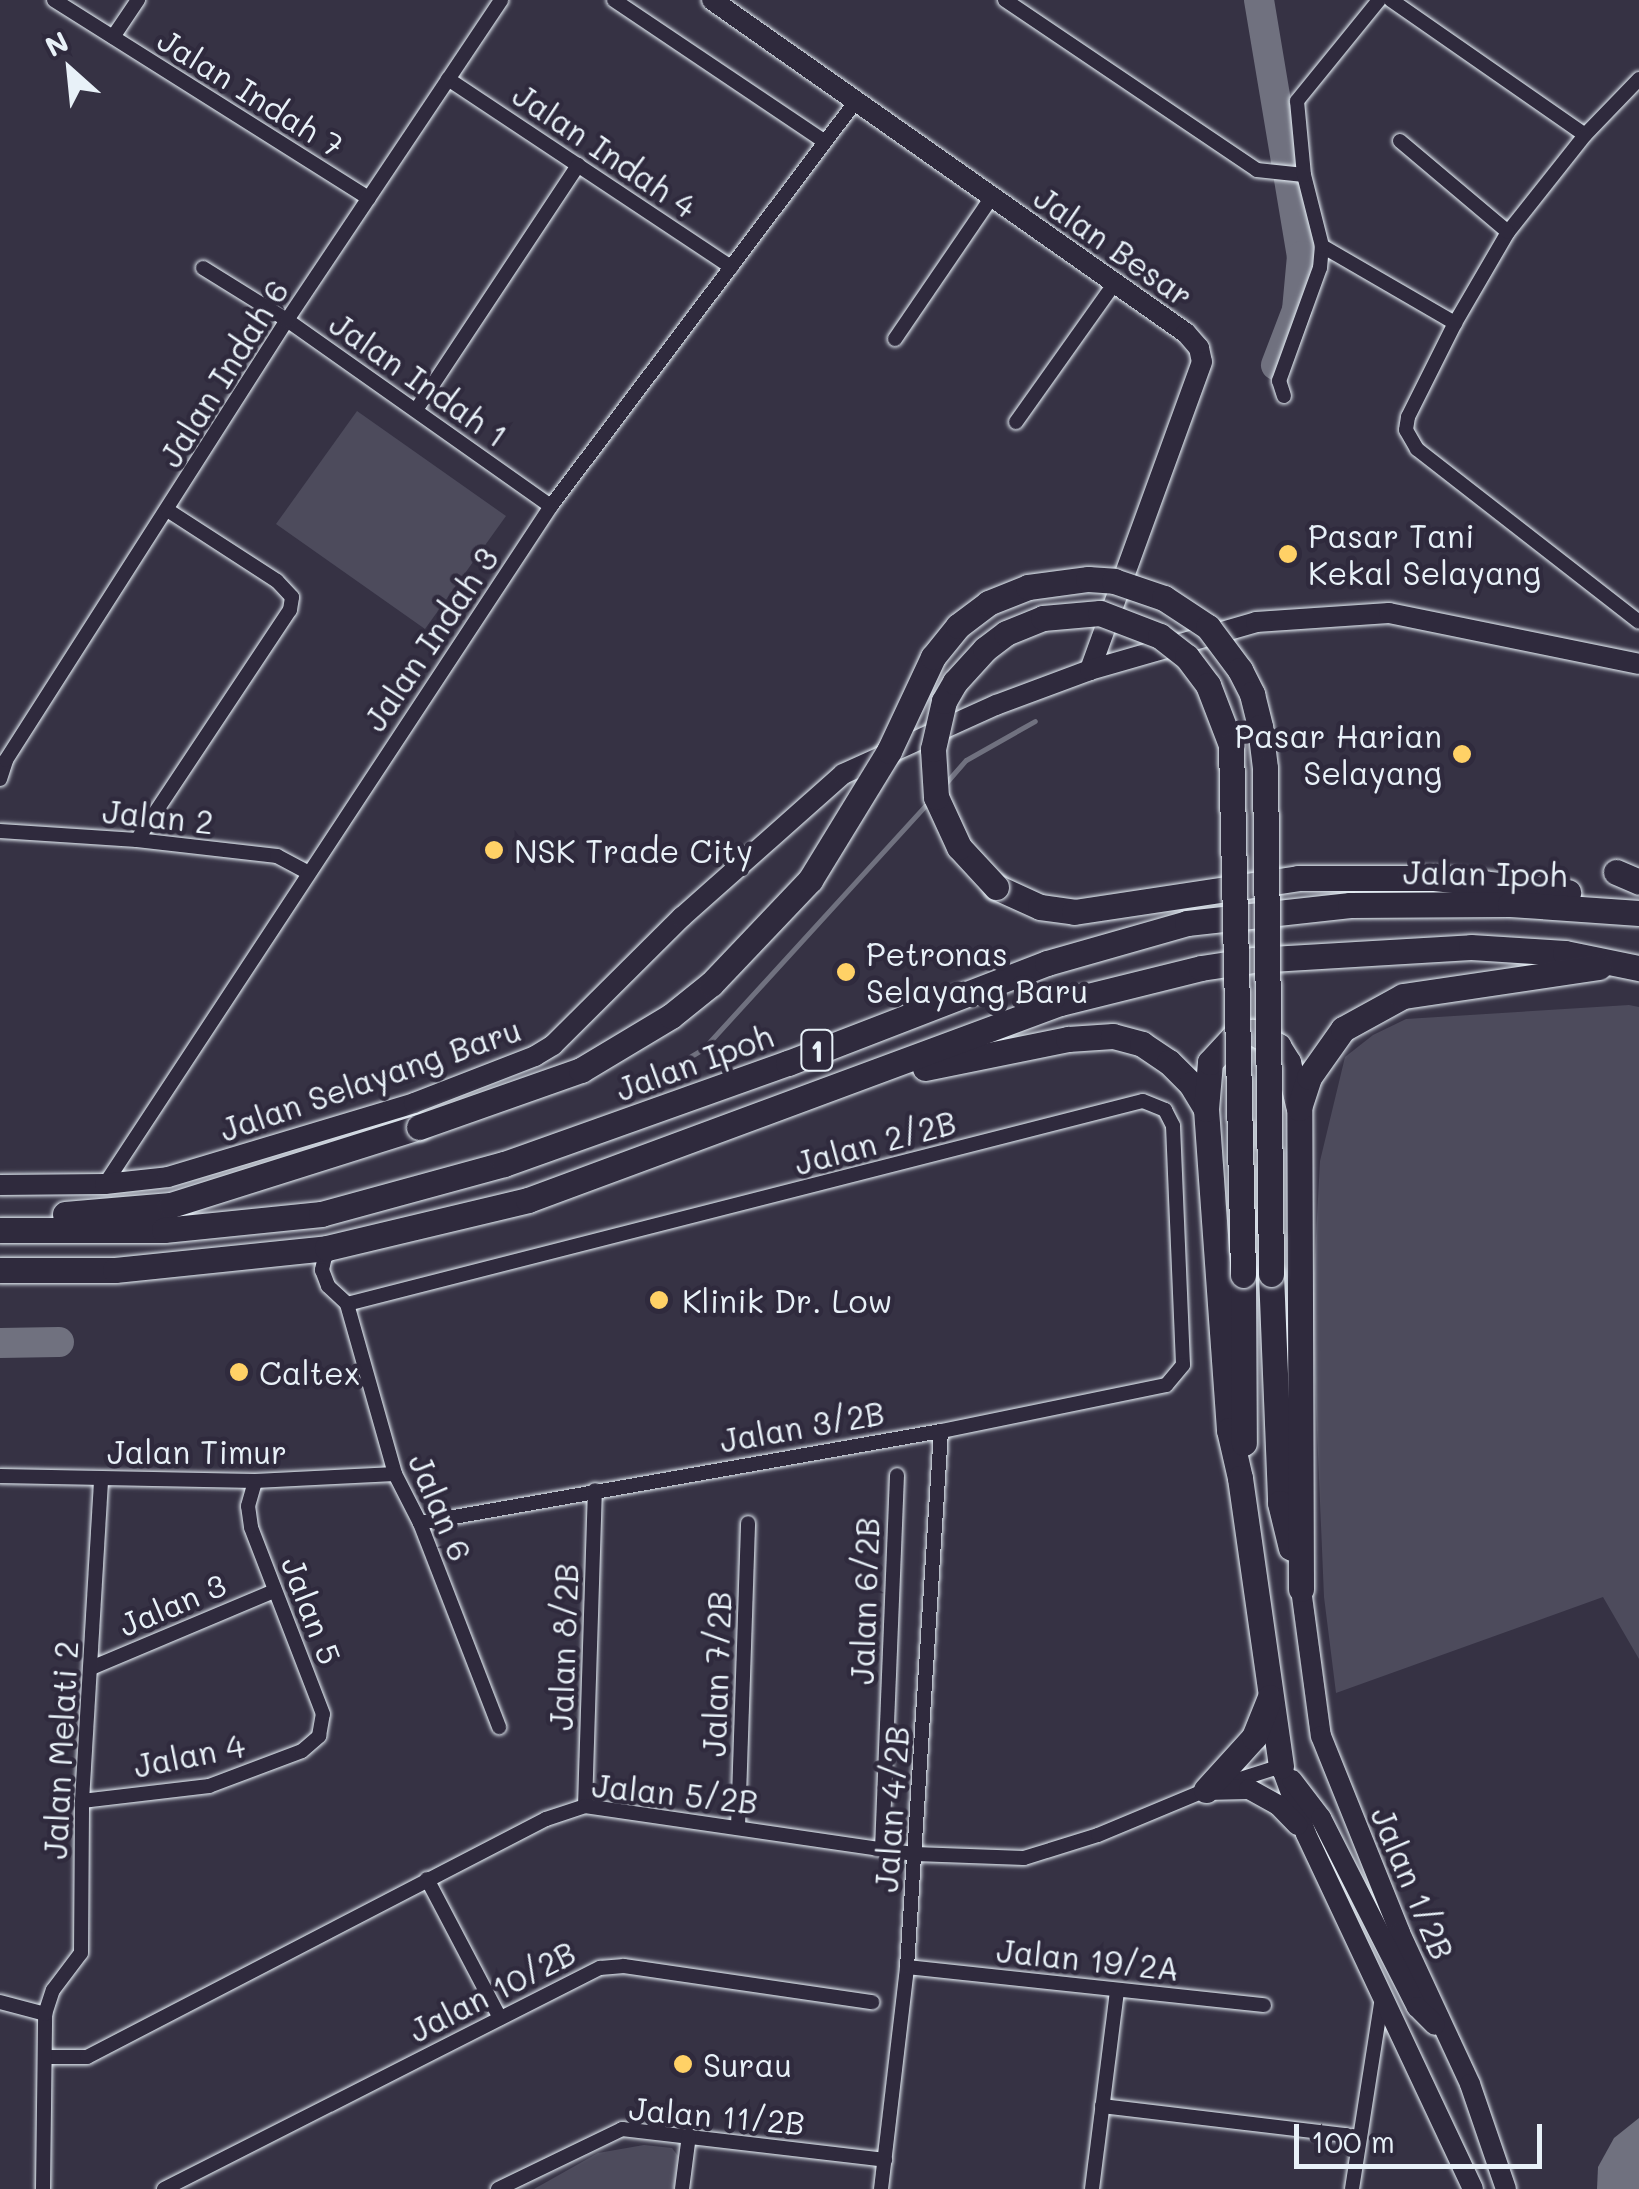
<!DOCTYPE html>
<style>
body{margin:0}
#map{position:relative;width:1639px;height:2189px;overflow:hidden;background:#363244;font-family:Mali,sans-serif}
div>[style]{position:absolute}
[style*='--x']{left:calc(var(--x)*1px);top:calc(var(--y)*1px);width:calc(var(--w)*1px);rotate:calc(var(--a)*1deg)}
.green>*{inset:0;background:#4d4b5c}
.water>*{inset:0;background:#70717f}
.stream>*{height:5px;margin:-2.5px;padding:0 2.5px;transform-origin:2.5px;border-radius:2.5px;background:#70717f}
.river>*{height:30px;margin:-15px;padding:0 15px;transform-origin:15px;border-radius:15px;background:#70717f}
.roads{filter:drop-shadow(0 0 2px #e8f1f8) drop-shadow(0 0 2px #e8f1f8)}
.street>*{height:14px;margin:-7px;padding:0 7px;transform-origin:7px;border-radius:7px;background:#2f2a3d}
.secondary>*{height:20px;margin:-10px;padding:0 10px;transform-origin:10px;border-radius:10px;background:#2f2a3d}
.highway>*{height:25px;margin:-12.5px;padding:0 12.5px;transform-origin:12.5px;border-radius:12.5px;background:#2f2a3d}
.bridges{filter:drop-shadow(0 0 2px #e8f1f8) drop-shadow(0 0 2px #e8f1f8)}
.highway-bridge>*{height:25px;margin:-12.5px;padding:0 12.5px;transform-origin:12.5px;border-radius:12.5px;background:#2f2a3d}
.dots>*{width:28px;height:28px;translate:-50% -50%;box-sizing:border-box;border:5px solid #2f2a3d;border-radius:50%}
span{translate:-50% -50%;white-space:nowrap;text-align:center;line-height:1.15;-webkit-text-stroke:9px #2f2a3d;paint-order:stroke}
.shield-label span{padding:2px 8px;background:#2f2a3d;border:2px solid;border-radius:8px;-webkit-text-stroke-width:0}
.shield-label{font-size:30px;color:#e8f1f8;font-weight:700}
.street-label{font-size:32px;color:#e8f1f8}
.poi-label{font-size:32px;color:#e8f1f8}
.left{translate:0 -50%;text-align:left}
.right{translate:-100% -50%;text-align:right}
.north{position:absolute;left:20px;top:20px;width:100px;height:100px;-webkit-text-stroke:8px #2f2a3d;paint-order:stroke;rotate:333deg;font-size:28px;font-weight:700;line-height:40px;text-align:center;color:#e8f1f8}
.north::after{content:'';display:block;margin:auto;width:35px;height:45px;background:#e8f1f8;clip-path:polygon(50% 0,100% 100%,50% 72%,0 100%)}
.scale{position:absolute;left:1294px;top:2124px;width:248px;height:45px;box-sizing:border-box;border:5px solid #e8f1f8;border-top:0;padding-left:12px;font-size:30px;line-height:35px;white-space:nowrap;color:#e8f1f8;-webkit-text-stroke:8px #2f2a3d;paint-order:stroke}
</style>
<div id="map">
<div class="green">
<div style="clip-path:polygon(357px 411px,506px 516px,425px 629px,276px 524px)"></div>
<div style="clip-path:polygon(1629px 1005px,1639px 1007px,1639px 1659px,1603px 1597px,1336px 1693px,1324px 1597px,1312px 1311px,1320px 1161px,1345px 1057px,1373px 1035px,1406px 1019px)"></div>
<div style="clip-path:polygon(644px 2145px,672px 2148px,678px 2156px,674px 2189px,534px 2189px,598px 2153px)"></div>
</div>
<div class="water">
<div style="clip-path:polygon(1639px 2118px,1639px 2189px,1597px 2189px,1598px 2167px,1614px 2138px)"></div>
</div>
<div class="stream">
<div style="--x:944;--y:785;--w:33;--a:-49"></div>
<div style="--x:966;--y:760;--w:79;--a:-29.5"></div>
<div style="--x:683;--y:1061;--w:23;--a:-31"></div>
<div style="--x:703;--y:1049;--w:337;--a:-47.6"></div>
</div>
<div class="river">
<div style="--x:1259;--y:0;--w:260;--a:80.5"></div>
<div style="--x:1302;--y:256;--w:54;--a:95.3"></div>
<div style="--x:1297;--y:310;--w:59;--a:110.9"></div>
<div style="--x:0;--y:1343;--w:59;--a:-1"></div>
</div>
<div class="roads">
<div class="street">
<div style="--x:54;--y:0;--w:372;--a:32.2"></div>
<div style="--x:614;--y:0;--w:254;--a:33.9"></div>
<div style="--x:1005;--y:0;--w:304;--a:34"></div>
<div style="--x:1257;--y:170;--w:47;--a:6.1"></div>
<div style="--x:1391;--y:0;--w:236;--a:34.8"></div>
<div style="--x:113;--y:37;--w:45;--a:-56"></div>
<div style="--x:448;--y:79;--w:340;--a:33.6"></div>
<div style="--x:1639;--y:79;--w:78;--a:134"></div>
<div style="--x:1585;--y:135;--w:124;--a:128.4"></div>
<div style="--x:1508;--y:232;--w:105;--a:120.2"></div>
<div style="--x:1455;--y:323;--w:105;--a:116.6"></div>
<div style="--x:1408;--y:417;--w:13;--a:99"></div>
<div style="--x:1406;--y:430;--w:22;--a:60"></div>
<div style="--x:1417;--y:449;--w:281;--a:37.9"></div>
<div style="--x:1400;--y:141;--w:141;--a:40.1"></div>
<div style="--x:1322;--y:246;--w:154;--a:30.1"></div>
<div style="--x:203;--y:268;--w:99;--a:31.8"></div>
<div style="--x:287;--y:320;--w:323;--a:35.2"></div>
<div style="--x:895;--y:339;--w:172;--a:-55.7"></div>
<div style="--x:1284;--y:396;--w:16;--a:-108"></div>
<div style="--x:1279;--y:381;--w:120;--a:-70.1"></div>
<div style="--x:1320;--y:268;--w:22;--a:-85"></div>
<div style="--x:1322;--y:246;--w:73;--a:-104.2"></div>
<div style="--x:1304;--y:175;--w:74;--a:-95.4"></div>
<div style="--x:1297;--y:101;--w:130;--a:-50.9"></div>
<div style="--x:416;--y:410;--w:294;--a:-56.5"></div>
<div style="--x:1016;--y:422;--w:169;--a:-54.6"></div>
<div style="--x:0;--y:779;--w:20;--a:-72"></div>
<div style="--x:6;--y:760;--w:522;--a:-57.44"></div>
<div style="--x:287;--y:320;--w:385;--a:-56.2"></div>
<div style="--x:0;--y:831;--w:137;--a:3.8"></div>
<div style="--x:137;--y:840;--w:141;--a:6.5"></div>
<div style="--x:277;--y:856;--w:34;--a:28"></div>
<div style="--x:137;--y:840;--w:276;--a:-56.4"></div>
<div style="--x:290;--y:610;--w:13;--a:-81"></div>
<div style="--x:292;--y:597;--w:22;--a:-133"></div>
<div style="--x:277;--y:581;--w:129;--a:-147.1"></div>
<div style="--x:105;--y:1184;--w:812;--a:-56.66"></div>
<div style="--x:551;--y:506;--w:507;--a:-53.02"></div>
<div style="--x:327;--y:1248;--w:23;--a:103"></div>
<div style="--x:322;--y:1270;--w:17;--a:69"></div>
<div style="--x:328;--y:1286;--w:26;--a:43"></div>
<div style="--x:347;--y:1304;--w:821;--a:-14.31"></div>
<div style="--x:1143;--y:1101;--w:24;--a:22"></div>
<div style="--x:1165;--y:1110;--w:18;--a:63"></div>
<div style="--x:1173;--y:1126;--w:239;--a:87.6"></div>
<div style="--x:1183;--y:1365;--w:26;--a:130"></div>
<div style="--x:1166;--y:1385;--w:230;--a:168.4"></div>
<div style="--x:941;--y:1431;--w:529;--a:169.99"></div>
<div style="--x:347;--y:1304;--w:177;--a:74.2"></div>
<div style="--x:395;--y:1474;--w:55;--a:63"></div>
<div style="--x:420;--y:1523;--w:219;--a:68.8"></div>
<div style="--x:0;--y:1476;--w:255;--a:1.1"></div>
<div style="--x:255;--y:1481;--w:140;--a:-2.9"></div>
<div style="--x:91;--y:1668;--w:199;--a:-22.8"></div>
<div style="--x:82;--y:1801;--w:128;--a:-6.7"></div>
<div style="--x:209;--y:1786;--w:99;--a:-20.6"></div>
<div style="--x:302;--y:1751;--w:23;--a:-41"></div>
<div style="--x:319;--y:1736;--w:22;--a:-80"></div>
<div style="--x:323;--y:1714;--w:200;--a:-111.1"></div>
<div style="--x:251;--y:1527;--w:21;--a:-98"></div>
<div style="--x:248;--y:1506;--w:26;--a:-74"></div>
<div style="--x:585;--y:1806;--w:316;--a:-88.2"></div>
<div style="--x:738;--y:1827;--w:304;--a:-88.1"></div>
<div style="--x:882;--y:1849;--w:374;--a:-87.7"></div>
<div style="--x:427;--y:1879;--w:157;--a:62.3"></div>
<div style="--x:907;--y:1967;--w:359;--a:6.1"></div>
<div style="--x:0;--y:2002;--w:47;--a:14.9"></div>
<div style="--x:45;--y:2057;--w:42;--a:0"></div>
<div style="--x:87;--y:2057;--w:517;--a:-27.41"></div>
<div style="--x:546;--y:1819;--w:41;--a:-18.4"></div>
<div style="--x:585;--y:1806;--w:333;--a:8.3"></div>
<div style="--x:915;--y:1854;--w:109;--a:2.1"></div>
<div style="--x:1024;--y:1858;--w:77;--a:-17.3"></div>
<div style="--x:1098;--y:1835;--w:117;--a:-22.6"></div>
<div style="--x:1206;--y:1790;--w:79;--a:-17.7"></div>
<div style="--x:1102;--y:2106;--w:246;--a:6.8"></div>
<div style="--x:1346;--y:2135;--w:14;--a:51"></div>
<div style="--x:43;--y:2189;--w:175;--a:-89.3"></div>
<div style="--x:45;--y:2014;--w:25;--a:-72"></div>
<div style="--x:53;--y:1990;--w:46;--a:-52.9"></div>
<div style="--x:81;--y:1953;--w:152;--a:-89.6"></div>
<div style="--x:82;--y:1801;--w:323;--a:-86.6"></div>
<div style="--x:164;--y:2189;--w:489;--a:-26.9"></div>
<div style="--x:600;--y:1968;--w:24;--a:-5"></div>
<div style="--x:624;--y:1966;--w:251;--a:8.3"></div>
<div style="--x:498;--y:2189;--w:138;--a:-25.8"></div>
<div style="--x:622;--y:2129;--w:265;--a:6.7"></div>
<div style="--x:682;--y:2189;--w:54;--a:-82.6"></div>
<div style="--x:881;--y:2189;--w:224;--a:-83.3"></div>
<div style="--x:907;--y:1967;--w:537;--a:-86.37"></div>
<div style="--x:1092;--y:2189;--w:200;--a:-82.8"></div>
<div style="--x:1352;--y:2189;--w:194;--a:-81.1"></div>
</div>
<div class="secondary">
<div style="--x:712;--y:0;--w:579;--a:35.09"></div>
<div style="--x:1186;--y:333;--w:20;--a:49"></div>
<div style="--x:1199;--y:348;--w:14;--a:78"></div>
<div style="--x:1202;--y:362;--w:328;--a:110"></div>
<div style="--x:0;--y:1185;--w:105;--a:-0.5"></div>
<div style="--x:105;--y:1184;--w:63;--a:-6.3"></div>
<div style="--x:168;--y:1177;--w:257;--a:-16.7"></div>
<div style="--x:414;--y:1103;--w:130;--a:-21.2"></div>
<div style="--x:535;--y:1056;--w:21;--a:-31"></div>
<div style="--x:553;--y:1045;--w:182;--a:-44.8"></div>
<div style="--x:682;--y:917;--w:215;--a:-41.6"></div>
<div style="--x:843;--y:774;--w:168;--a:-24.3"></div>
<div style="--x:996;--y:705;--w:100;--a:-20.4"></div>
<div style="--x:1090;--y:670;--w:173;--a:-16.1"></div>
<div style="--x:1256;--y:622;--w:133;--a:-3.9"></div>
<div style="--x:1389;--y:613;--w:255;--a:11.5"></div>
<div style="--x:1301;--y:1589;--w:148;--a:82.3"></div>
<div style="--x:1321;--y:1736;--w:212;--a:68.1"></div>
<div style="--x:1400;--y:1933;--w:166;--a:65.1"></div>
<div style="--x:1470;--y:2084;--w:111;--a:71.1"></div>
<div style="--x:1281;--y:1766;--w:72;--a:69.8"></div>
<div style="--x:1306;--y:1834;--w:392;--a:64.8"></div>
<div style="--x:1292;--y:1780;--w:48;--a:52.7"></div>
<div style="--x:1321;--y:1818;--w:212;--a:63.1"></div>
<div style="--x:1417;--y:2007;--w:25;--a:45"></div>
<div style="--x:1206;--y:1790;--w:43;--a:-1.3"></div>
<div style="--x:1249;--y:1789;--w:33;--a:29"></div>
<div style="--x:1278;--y:1805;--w:28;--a:46"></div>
</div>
<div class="highway">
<div style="--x:1616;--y:872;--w:25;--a:23"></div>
<div style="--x:996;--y:887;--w:48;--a:24.4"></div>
<div style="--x:1040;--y:907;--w:34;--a:8"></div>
<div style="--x:1074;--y:912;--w:227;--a:-8.6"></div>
<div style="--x:1298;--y:878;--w:136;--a:0"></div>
<div style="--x:1434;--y:878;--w:135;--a:6"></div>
<div style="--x:925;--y:1068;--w:146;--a:-11.5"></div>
<div style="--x:1068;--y:1039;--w:45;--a:-3.8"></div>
<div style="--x:1113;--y:1036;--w:30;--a:15"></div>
<div style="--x:1142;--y:1044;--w:32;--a:34"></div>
<div style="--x:1169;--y:1062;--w:31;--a:45"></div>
<div style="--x:1191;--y:1084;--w:29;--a:59"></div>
<div style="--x:1206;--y:1109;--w:322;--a:85.9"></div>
<div style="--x:1229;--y:1430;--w:49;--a:77.1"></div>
<div style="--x:1240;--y:1478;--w:291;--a:81.9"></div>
<div style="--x:1206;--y:1109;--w:47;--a:-85.1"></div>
<div style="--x:1210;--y:1062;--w:34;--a:-47"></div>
<div style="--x:1233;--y:1037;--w:20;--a:-15"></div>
<div style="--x:1252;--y:1032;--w:30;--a:28"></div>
<div style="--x:1278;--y:1046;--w:19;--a:58"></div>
<div style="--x:1288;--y:1062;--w:44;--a:76.9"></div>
<div style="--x:65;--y:1214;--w:106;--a:-4.9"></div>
<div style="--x:171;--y:1205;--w:260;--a:-17.5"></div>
<div style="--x:0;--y:1230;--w:164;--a:0"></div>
<div style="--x:164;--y:1230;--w:158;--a:-5.8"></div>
<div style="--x:321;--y:1214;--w:190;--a:-15.3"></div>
<div style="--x:504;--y:1164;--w:301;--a:-19.6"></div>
<div style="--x:788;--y:1063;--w:278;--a:-21.1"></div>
<div style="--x:1047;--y:963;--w:146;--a:-15.9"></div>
<div style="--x:1187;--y:923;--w:164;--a:-6.3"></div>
<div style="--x:1350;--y:905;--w:160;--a:-0.4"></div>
<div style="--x:1510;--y:904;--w:129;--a:4"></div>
<div style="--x:0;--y:1270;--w:115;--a:0"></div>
<div style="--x:115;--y:1270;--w:213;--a:-5.9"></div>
<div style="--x:327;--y:1248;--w:207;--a:-13.4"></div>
<div style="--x:528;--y:1200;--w:567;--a:-20.32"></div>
<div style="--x:1060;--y:1003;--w:145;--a:-13.9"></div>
<div style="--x:1201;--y:968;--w:54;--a:-8.6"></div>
<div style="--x:1254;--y:960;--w:217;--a:-3.4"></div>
<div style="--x:1471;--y:947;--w:94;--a:3.7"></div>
<div style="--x:1565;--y:953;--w:76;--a:11.5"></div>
<div style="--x:1271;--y:1274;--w:229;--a:87.7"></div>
<div style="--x:1280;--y:1503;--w:46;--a:76.3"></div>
<div style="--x:1243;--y:1275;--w:168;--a:89.7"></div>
<div style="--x:1301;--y:1589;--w:481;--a:-90.2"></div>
<div style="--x:1299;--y:1108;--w:33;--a:-72"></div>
<div style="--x:1309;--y:1077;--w:59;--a:-54.7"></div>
<div style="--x:1343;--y:1029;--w:68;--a:-28.8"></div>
<div style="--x:1403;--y:996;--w:198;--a:-8.4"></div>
<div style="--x:1206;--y:1790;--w:72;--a:-47.8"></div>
<div style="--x:1254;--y:1737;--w:43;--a:-68.2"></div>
</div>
</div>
<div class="bridges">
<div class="highway-bridge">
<div style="--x:996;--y:887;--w:54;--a:-132.8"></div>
<div style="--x:959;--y:847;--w:55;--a:-114.7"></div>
<div style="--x:936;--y:797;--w:48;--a:-93.6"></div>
<div style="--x:933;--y:749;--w:49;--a:-77.1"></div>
<div style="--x:944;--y:701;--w:22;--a:-60"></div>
<div style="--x:955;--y:682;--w:45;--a:-47.7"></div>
<div style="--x:985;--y:649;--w:26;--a:-37"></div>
<div style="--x:1006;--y:633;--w:40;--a:-22"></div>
<div style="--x:1043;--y:618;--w:57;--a:-5"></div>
<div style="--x:1100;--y:613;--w:64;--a:21"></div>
<div style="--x:1160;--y:636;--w:34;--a:38"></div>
<div style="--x:1187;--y:657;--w:35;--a:53"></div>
<div style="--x:1208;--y:685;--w:64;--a:69"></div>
<div style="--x:1231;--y:745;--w:530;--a:88.7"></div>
<div style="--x:419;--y:1127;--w:172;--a:-19.4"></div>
<div style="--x:581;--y:1070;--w:105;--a:-31"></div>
<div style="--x:671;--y:1016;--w:51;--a:-38.7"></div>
<div style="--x:711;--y:984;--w:144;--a:-46.4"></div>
<div style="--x:810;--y:880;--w:151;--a:-58.5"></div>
<div style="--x:889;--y:751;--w:104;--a:-64.9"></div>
<div style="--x:933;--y:657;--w:40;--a:-51"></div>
<div style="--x:958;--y:626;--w:38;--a:-37"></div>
<div style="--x:988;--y:603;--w:43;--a:-21.8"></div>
<div style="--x:1028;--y:587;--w:61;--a:-7.6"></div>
<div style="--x:1088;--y:579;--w:26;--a:4"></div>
<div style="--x:1114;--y:581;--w:53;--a:18.8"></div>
<div style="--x:1164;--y:598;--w:53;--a:33.4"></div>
<div style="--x:1208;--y:627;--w:54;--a:53.3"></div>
<div style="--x:1240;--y:670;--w:27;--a:63"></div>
<div style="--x:1252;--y:694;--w:34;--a:76"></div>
<div style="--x:1260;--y:727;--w:41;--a:83"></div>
<div style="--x:1265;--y:768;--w:506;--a:89.32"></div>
</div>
</div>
<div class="dots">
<div style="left:1288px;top:554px;background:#ffd166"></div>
<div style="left:1462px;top:754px;background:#ffd166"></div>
<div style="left:494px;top:850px;background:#ffd166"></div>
<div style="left:846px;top:972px;background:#ffd166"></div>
<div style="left:659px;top:1300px;background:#ffd166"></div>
<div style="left:239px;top:1372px;background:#ffd166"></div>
<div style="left:683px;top:2064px;background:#ffd166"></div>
</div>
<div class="shield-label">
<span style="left:817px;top:1050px">1</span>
</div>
<div class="street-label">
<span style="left:251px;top:92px;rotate:32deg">Jalan Indah 7</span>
<span style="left:605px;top:150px;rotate:34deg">Jalan Indah 4</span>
<span style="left:1114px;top:246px;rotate:35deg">Jalan Besar</span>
<span style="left:223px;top:373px;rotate:-58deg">Jalan Indah 6</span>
<span style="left:419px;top:379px;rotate:35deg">Jalan Indah 1</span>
<span style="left:430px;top:639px;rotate:-56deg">Jalan Indah 3</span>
<span style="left:158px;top:816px;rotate:6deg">Jalan 2</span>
<span style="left:1485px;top:873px;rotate:1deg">Jalan Ipoh</span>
<span style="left:694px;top:1062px;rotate:-20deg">Jalan Ipoh</span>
<span style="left:370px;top:1079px;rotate:-19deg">Jalan Selayang Baru</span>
<span style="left:875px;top:1142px;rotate:-15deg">Jalan 2/2B</span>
<span style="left:802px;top:1426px;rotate:-10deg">Jalan 3/2B</span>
<span style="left:197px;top:1451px">Jalan Timur</span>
<span style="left:441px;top:1507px;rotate:67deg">Jalan 6</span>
<span style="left:864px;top:1601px;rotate:-88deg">Jalan 6/2B</span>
<span style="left:172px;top:1604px;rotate:-23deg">Jalan 3</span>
<span style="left:312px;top:1610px;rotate:69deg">Jalan 5</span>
<span style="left:563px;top:1647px;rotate:-88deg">Jalan 8/2B</span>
<span style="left:716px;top:1674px;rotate:-88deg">Jalan 7/2B</span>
<span style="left:60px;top:1750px;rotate:-87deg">Jalan Melati 2</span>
<span style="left:189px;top:1755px;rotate:-11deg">Jalan 4</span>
<span style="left:675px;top:1793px;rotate:6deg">Jalan 5/2B</span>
<span style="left:891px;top:1809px;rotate:-86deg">Jalan 4/2B</span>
<span style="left:1413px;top:1883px;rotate:67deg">Jalan 1/2B</span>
<span style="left:1088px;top:1959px;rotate:6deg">Jalan 19/2A</span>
<span style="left:492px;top:1991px;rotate:-27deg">Jalan 10/2B</span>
<span style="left:717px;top:2115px;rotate:5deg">Jalan 11/2B</span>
</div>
<div class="poi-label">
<span class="left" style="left:1308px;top:554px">Pasar Tani<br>Kekal Selayang</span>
<span class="right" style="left:1442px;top:754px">Pasar Harian<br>Selayang</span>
<span class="left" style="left:514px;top:850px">NSK Trade City</span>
<span class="left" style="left:866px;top:972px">Petronas<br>Selayang Baru</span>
<span class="left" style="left:682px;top:1300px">Klinik Dr. Low</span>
<span class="left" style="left:259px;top:1372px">Caltex</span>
<span class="left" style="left:703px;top:2064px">Surau</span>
</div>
<div class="north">N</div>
<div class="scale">100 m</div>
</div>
